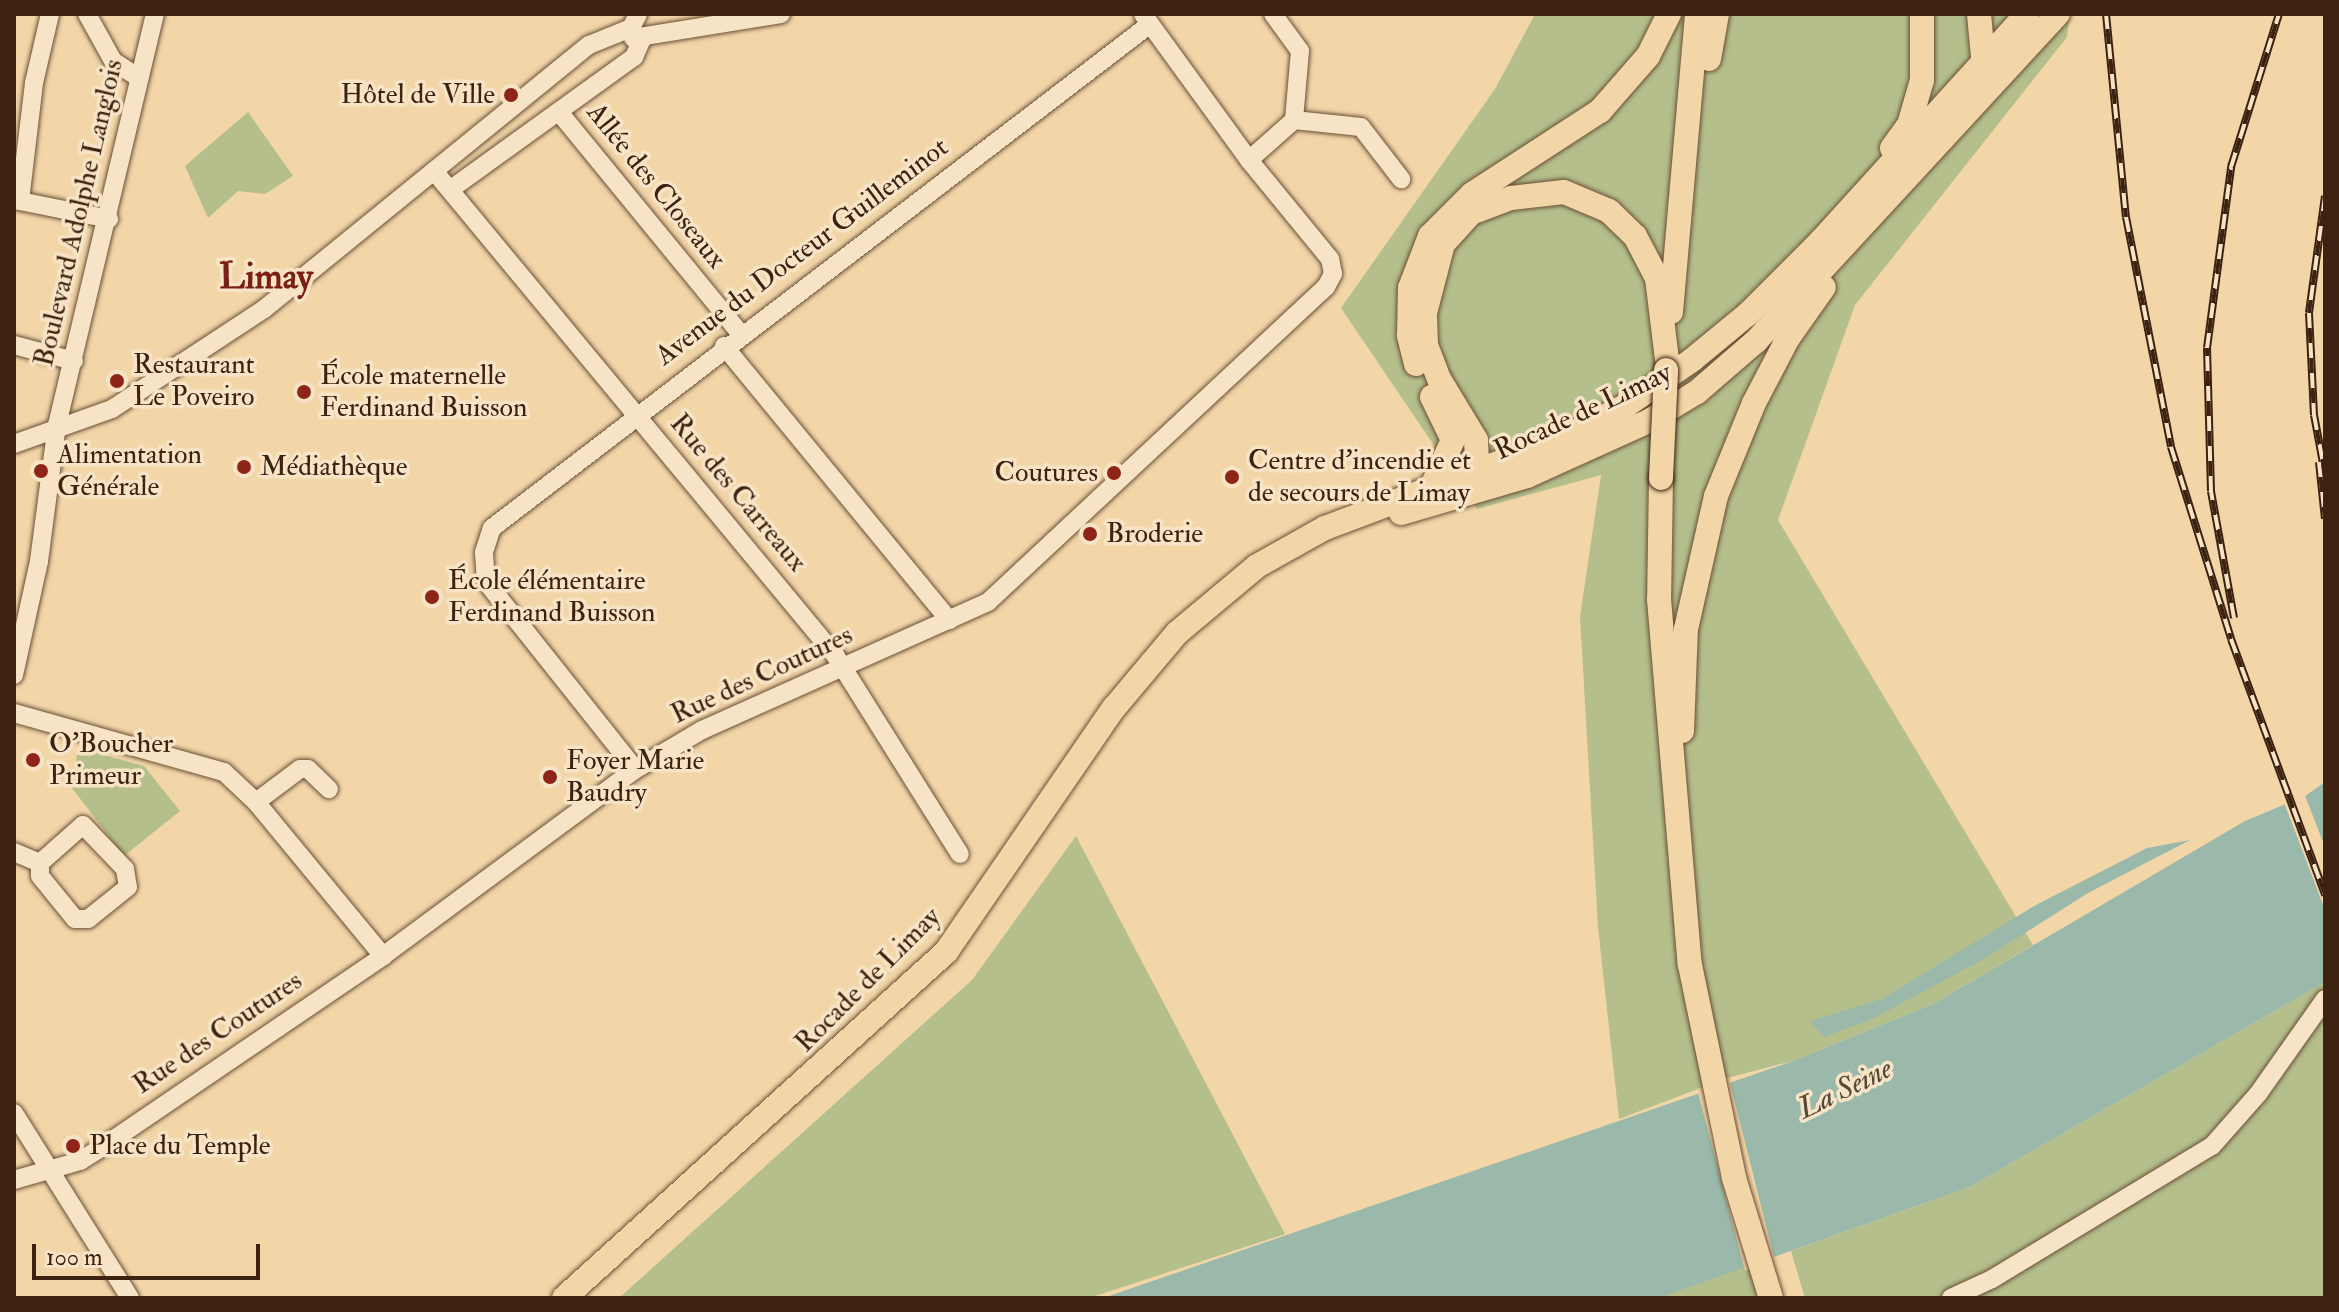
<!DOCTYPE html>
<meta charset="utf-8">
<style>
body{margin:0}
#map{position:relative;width:2339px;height:1312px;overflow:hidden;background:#f2d6a8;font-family:"IM FELL Double Pica",serif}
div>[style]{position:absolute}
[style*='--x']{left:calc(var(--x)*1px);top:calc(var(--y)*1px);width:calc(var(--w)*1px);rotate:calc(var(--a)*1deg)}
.green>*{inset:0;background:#b4bf8c}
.water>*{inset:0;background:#9bb9aa}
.pier>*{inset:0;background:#f2d6a8}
.roads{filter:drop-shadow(0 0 2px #6a4f37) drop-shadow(0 0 2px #6a4f37)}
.minor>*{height:18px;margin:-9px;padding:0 9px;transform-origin:9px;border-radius:9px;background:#f7e4c6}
.major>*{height:24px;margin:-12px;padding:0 12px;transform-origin:12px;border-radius:12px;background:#f2d6a8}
.rail>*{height:8px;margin-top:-4px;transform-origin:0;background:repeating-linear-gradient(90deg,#f7e4c6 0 15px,#3d2211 0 30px);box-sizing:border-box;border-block:2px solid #3d2211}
.bridges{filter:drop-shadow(0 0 2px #3d2211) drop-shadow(0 0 2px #3d2211)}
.major-bridge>*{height:24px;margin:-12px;padding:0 12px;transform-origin:12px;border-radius:12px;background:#f2d6a8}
.dots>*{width:22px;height:22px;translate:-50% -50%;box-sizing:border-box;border:4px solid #f7e4c6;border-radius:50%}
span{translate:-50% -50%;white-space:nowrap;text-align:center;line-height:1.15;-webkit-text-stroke:7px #f7e4c6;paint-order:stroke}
.poi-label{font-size:28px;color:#3d2211}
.right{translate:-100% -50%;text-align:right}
.left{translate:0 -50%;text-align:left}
.street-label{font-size:28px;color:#3d2211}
.water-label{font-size:30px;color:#544837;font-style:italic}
.district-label{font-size:36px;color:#7a1f14;font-weight:700}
.frame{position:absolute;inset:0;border:16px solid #3d2211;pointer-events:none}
.scale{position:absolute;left:32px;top:1244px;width:228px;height:36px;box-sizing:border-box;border:4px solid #3d2211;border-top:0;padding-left:10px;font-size:24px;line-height:28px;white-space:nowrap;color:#3d2211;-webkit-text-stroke:6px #f7e4c6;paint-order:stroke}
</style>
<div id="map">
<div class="green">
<div style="clip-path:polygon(1535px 14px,2070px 14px,2067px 37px,1855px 305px,1778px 520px,2033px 945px,1933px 1004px,1793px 1061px,1727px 1078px,1619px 1119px,1598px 927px,1580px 617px,1601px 475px,1477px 509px,1341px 308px,1495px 89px)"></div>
<div style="clip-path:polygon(248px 112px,293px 176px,265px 194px,238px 191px,208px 218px,185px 166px)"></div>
<div style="clip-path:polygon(78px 748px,144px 766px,180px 811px,124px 856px,72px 788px)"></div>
<div style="clip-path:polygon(1076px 836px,1285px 1234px,1089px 1298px,619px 1298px,972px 980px)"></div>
<div style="clip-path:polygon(2325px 982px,2325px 993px,2239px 1108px,2205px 1140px,2135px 1189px,1940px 1298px,1805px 1298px,1791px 1251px,1970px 1187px)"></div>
<div style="clip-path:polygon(2325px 1016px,2325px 1298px,1965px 1298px,2189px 1170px,2244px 1124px)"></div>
<div style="clip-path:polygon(1749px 1265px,1757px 1298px,1659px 1298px)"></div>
</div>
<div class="water">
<div style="clip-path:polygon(2325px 782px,2325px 982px,1970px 1187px,1659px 1298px,1103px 1298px,1793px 1061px,1933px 1004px,2245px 821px,2305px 796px)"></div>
<div style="clip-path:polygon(2190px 840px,2088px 893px,1982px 960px,1874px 1018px,1824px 1037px,1810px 1021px,1882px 999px,2034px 906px,2147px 848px)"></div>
</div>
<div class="pier">
<div style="clip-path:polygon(2304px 793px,2325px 847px,2325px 910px,2283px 800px)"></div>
<div style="clip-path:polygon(1729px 1079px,1775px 1261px,1745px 1271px,1697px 1089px)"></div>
</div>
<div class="roads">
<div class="minor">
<div style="--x:50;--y:14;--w:71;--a:103.1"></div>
<div style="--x:34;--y:83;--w:119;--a:96.8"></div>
<div style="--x:20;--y:201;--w:91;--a:11.4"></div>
<div style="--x:87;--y:14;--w:54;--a:61"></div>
<div style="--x:113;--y:61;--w:31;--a:33"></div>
<div style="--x:1273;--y:14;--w:46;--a:53.9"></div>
<div style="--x:1300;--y:51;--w:69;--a:95"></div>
<div style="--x:1294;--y:120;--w:67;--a:6"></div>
<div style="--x:1361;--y:127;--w:66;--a:52.4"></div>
<div style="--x:633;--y:38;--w:150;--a:-9.2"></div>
<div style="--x:559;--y:112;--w:286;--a:50.7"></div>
<div style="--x:1249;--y:160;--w:60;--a:-41.6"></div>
<div style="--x:434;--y:171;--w:629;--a:50.36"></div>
<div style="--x:835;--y:655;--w:235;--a:57.9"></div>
<div style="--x:451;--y:189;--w:226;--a:-35.8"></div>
<div style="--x:634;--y:57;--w:20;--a:-66"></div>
<div style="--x:14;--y:345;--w:62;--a:14.9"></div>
<div style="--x:724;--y:346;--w:355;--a:50.6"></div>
<div style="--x:14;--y:444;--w:104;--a:-19.7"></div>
<div style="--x:112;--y:409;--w:182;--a:-33.3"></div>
<div style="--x:264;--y:309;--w:419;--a:-39.1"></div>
<div style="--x:589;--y:45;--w:45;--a:-22"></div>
<div style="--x:631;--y:28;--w:16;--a:-63"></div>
<div style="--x:14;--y:675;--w:117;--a:-77.6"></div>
<div style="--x:39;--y:561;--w:137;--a:-82.5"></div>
<div style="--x:57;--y:425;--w:423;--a:-76.6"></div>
<div style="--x:14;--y:713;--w:218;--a:15.7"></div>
<div style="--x:224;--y:772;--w:44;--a:43.2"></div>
<div style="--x:256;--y:802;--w:200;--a:50.5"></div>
<div style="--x:635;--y:769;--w:239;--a:-128.5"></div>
<div style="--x:486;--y:582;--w:30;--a:-94"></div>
<div style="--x:484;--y:552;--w:25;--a:-72"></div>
<div style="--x:492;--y:528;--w:827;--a:-37.44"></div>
<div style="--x:256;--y:802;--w:55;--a:-36.9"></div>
<div style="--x:300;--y:769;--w:8;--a:0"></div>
<div style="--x:308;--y:769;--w:29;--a:44"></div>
<div style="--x:83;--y:825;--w:61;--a:46.3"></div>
<div style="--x:125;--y:869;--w:18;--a:81"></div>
<div style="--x:128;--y:887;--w:51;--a:141.3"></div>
<div style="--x:88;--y:919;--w:13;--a:180"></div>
<div style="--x:75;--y:919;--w:55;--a:-129.1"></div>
<div style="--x:40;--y:876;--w:13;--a:-90"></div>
<div style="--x:40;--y:863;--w:57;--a:-41.5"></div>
<div style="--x:14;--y:852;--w:28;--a:23"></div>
<div style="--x:14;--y:1113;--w:218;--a:57.9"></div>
<div style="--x:14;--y:1180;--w:69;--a:-16.1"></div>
<div style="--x:80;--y:1161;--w:25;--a:-32"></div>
<div style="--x:101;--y:1148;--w:341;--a:-34.2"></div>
<div style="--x:383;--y:956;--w:311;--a:-36.5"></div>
<div style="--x:633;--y:771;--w:80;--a:-30.7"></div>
<div style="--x:702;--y:730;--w:313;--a:-24.1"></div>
<div style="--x:988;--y:602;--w:462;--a:-43"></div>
<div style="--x:1326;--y:287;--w:15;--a:-62"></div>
<div style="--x:1333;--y:274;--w:15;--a:-101"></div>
<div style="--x:1330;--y:259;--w:128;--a:-129.3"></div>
<div style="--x:1249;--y:160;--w:180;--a:-126"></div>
<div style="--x:1951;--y:1298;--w:45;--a:-24.9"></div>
<div style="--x:1992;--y:1279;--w:257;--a:-31.2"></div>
<div style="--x:2212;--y:1146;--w:69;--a:-48.5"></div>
<div style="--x:2258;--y:1094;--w:116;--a:-54.8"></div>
</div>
<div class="major">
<div style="--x:1979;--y:14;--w:54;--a:84.7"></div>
<div style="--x:1709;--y:59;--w:46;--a:-79.9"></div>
<div style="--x:1892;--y:148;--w:29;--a:-54"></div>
<div style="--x:1909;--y:125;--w:47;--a:-73.9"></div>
<div style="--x:1922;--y:80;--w:66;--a:-90"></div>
<div style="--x:1671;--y:312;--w:299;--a:-85"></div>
<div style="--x:1416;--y:364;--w:30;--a:-104"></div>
<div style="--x:1409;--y:335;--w:47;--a:-88.8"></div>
<div style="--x:1410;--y:288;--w:56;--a:-69"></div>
<div style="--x:1430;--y:236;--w:59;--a:-45"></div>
<div style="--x:1472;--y:194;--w:153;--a:-33"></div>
<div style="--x:1600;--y:111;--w:73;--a:-48.9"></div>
<div style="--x:1648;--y:56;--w:47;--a:-63.4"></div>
<div style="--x:1661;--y:478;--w:121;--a:90.9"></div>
<div style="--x:1659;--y:599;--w:367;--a:85.2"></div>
<div style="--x:1690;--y:965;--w:217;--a:78.3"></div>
<div style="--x:1734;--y:1178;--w:126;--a:72.9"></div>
<div style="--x:1478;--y:483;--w:43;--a:-92.7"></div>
<div style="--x:1476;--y:440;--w:71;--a:-121.2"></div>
<div style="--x:1439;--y:379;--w:36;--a:-111"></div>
<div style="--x:1426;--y:345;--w:32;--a:-92"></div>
<div style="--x:1425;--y:313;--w:71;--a:-75.4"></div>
<div style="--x:1443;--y:244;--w:42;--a:-47.9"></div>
<div style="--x:1471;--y:213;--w:43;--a:-20.6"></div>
<div style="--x:1511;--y:198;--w:53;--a:-6.5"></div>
<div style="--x:1564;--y:192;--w:49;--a:22.9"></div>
<div style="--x:1609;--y:211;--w:36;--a:44"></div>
<div style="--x:1635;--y:236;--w:47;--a:62.4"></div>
<div style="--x:1657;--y:278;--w:82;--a:83"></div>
<div style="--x:1432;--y:486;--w:51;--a:-65.5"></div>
<div style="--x:1453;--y:440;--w:48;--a:-116"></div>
<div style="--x:1401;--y:513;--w:131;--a:-16.4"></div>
<div style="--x:1527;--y:476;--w:134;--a:-24.3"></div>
<div style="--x:1649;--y:421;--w:56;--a:-31.1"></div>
<div style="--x:1697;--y:392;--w:78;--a:-40.8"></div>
<div style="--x:1756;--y:341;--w:445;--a:-47.3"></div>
<div style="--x:1682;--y:731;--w:102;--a:-87.8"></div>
<div style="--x:1686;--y:629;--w:136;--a:-77.3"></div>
<div style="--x:1716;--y:496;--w:100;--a:-67.8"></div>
<div style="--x:1754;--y:403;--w:73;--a:-62.4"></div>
<div style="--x:1788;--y:338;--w:62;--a:-54.8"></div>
<div style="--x:564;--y:1298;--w:515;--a:-42.17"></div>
<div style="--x:946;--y:952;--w:296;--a:-55.5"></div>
<div style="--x:1114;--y:708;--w:98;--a:-50"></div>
<div style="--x:1177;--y:633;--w:104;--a:-39.9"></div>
<div style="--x:1257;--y:566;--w:78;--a:-29.2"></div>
<div style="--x:1325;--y:528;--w:253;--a:-20.6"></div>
<div style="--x:1562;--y:439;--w:73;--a:-27.6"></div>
<div style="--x:1627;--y:405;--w:79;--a:-34.7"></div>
<div style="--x:1692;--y:360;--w:74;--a:-39.5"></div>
<div style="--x:1749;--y:313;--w:100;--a:-45"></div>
<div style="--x:1820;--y:242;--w:308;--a:-47.8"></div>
</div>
</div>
<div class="rail">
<div style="--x:2106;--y:14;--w:204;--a:84.4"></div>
<div style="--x:2126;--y:217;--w:234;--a:78.9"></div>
<div style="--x:2171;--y:447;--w:201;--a:72.6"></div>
<div style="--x:2231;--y:639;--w:273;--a:69.8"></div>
<div style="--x:2325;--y:196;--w:118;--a:97.8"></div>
<div style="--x:2309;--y:313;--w:102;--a:87.2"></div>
<div style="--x:2314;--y:415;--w:60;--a:79.4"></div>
<div style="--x:2319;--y:462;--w:57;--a:84"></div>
<div style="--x:2234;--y:618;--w:129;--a:-100.3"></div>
<div style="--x:2211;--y:491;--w:143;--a:-91.6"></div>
<div style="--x:2207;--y:348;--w:183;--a:-82.4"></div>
<div style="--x:2231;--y:167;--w:160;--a:-72.6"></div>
</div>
<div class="bridges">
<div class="major-bridge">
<div style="--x:1661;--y:478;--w:108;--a:-87.3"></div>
</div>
</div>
<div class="dots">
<div style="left:511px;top:95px;background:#8f2418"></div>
<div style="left:117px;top:381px;background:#8f2418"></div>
<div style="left:304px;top:392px;background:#8f2418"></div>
<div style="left:244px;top:467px;background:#8f2418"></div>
<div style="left:41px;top:471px;background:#8f2418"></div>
<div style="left:1114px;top:473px;background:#8f2418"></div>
<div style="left:1232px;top:477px;background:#8f2418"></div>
<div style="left:1090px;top:534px;background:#8f2418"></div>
<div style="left:432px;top:597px;background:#8f2418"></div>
<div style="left:33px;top:760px;background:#8f2418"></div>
<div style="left:550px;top:777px;background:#8f2418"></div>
<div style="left:73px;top:1146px;background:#8f2418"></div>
</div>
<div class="poi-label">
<span class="right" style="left:495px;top:95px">Hôtel de Ville</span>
<span class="left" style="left:133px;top:381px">Restaurant<br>Le Poveiro</span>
<span class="left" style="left:320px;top:392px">École maternelle<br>Ferdinand Buisson</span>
<span class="left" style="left:57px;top:471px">Alimentation<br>Générale</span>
<span class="left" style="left:1248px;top:477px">Centre d'incendie et<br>de secours de Limay</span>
<span class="left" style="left:260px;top:467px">Médiathèque</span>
<span class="right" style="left:1098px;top:473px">Coutures</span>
<span class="left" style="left:1106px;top:534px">Broderie</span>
<span class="left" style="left:448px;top:597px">École élémentaire<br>Ferdinand Buisson</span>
<span class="left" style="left:49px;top:760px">O’Boucher<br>Primeur</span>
<span class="left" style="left:566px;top:777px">Foyer Marie<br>Baudry</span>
<span class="left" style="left:89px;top:1146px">Place du Temple</span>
</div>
<div class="street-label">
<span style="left:656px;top:186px;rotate:51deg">Allée des Closeaux</span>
<span style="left:79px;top:213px;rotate:-77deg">Boulevard Adolphe Langlois</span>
<span style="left:802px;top:252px;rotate:-37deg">Avenue du Docteur Guilleminot</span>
<span style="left:1583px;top:412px;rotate:-25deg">Rocade de Limay</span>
<span style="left:738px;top:493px;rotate:50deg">Rue des Carreaux</span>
<span style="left:762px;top:675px;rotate:-25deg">Rue des Coutures</span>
<span style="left:868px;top:980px;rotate:-45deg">Rocade de Limay</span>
<span style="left:218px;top:1033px;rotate:-34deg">Rue des Coutures</span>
</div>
<div class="water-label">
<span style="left:1845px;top:1089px;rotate:-26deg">La Seine</span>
</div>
<div class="district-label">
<span style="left:266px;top:277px">Limay</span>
</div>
<div class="frame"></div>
<div class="scale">100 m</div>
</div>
